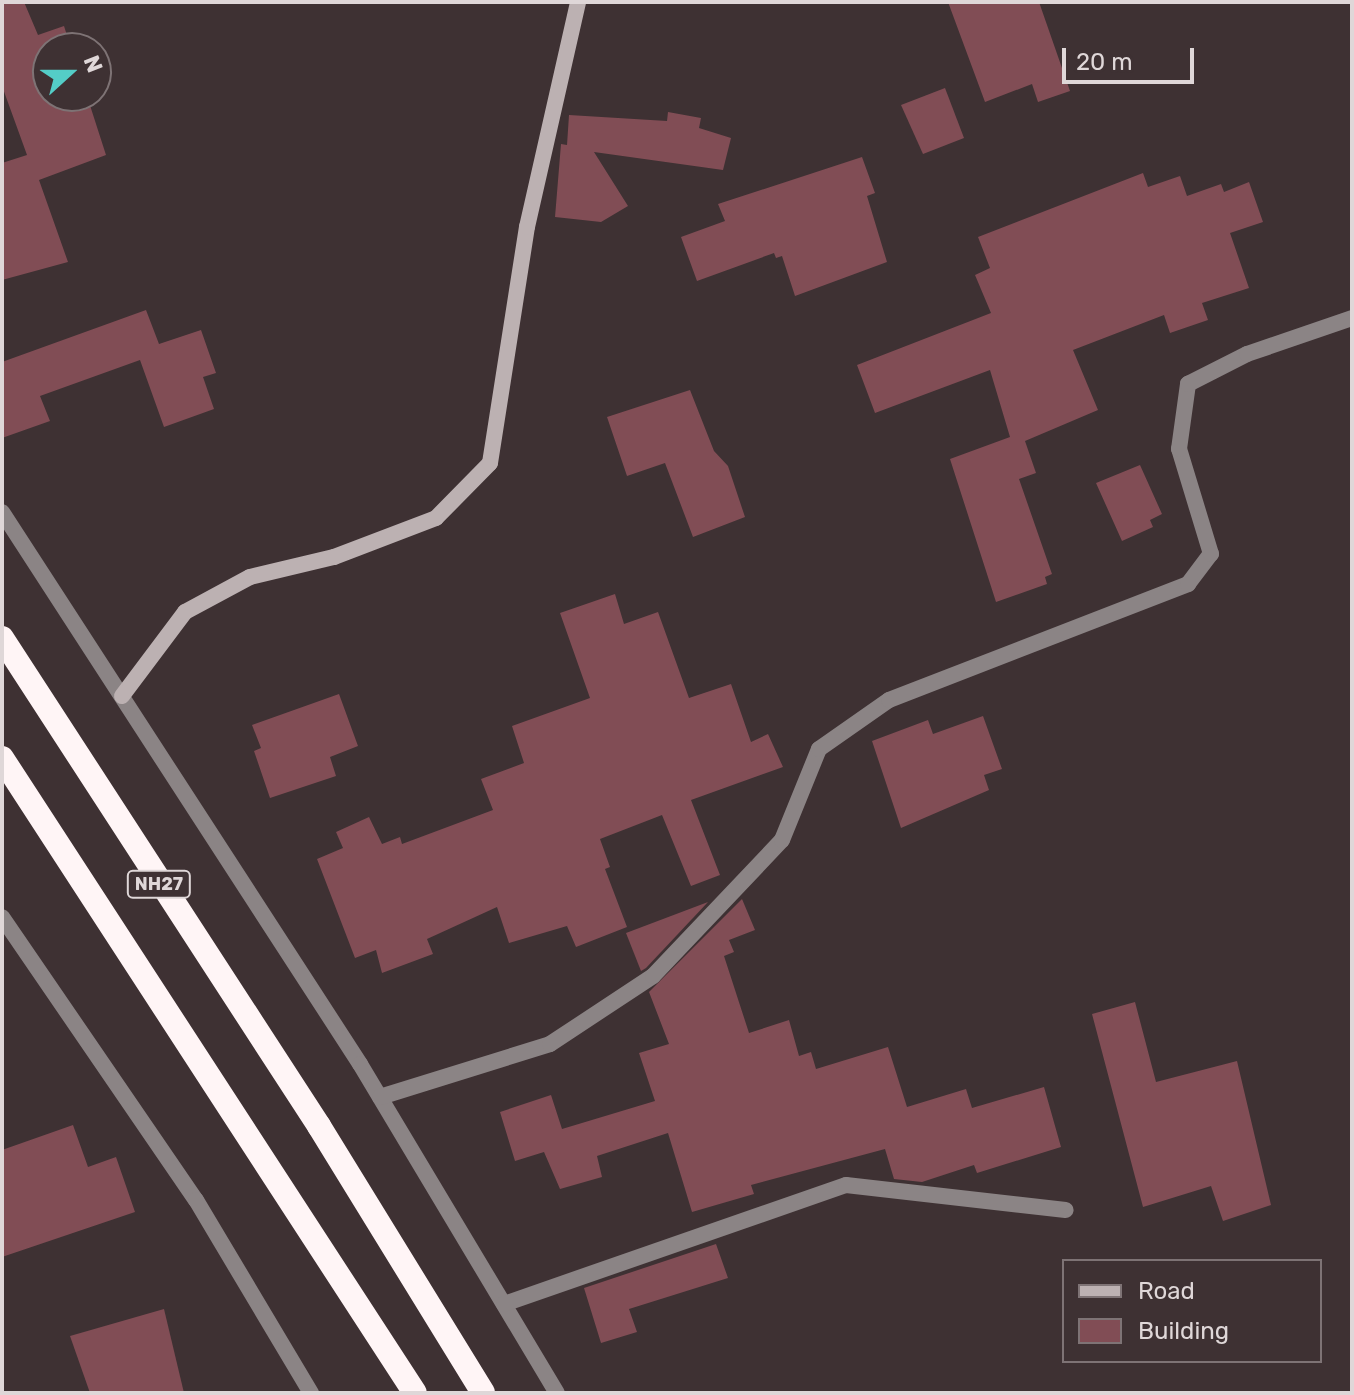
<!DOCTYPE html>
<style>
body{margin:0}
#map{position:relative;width:1354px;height:1395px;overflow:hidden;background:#3e3133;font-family:Rubik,sans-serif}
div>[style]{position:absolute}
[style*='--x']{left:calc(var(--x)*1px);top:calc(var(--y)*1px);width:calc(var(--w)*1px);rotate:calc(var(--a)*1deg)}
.building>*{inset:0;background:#814d55}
.street>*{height:16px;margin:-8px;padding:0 8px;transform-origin:8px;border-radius:8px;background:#8b8485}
.secondary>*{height:16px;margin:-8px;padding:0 8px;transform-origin:8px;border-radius:8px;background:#bcb1b2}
.highway>*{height:24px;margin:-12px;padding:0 12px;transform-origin:12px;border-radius:12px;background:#fff5f6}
span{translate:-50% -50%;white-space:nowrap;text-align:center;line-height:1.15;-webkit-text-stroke:6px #3e3133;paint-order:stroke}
.shield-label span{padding:2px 6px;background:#3e3133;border:2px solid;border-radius:6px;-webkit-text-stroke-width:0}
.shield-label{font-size:18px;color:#dfd7d8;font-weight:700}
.frame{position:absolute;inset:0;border:4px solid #dfd7d8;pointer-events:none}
.legend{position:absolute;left:1062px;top:1259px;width:260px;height:104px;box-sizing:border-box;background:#3e3133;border:2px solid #7e7375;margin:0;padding:10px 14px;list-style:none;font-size:24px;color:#dfd7d8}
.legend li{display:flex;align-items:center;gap:16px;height:40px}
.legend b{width:40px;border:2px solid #7e7375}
.north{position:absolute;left:32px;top:32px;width:80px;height:80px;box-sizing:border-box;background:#3e3133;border:2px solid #7e7375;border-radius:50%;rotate:69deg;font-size:22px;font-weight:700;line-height:32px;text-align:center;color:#dfd7d8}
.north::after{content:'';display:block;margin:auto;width:28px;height:36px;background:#54cdc7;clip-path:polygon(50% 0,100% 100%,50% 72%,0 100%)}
.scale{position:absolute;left:1062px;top:48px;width:132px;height:36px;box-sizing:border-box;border:4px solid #dfd7d8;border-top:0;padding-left:10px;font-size:24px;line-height:28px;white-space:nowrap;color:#dfd7d8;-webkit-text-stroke:6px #3e3133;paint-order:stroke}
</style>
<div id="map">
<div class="building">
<div style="clip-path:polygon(2px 2px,24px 2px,38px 35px,64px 26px,71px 48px,48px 48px,48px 96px,87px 96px,106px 155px,39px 180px,68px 262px,2px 280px,2px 163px,27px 155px,2px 86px)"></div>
<div style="clip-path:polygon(948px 2px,1039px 2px,1070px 91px,1038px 102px,1032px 84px,985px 102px)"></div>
<div style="clip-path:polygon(945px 88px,964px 138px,923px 154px,901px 105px)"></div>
<div style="clip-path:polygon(668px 112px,701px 118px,699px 128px,731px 138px,723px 170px,594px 152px,628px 206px,601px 222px,555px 217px,561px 144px,567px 145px,569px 115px,667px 121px)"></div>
<div style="clip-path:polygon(862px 157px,875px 193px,867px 196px,887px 262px,795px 296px,782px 256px,776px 258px,774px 253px,697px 281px,681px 237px,725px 221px,718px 204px)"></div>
<div style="clip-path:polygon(1143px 173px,1148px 187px,1180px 176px,1187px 196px,1221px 184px,1224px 192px,1249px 182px,1263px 222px,1230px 233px,1249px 288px,1202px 303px,1208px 320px,1170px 333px,1164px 315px,1073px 350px,1098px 410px,1025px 441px,1036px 473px,1019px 479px,1052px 574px,1045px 577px,1047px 584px,996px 602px,950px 459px,1010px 437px,990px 370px,875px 413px,857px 365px,991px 313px,975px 275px,990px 268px,978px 237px)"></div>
<div style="clip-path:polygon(146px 310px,159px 344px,201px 330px,216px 373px,203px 377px,214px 409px,164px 427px,140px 360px,40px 396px,50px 421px,2px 438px,2px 362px)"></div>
<div style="clip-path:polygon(690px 390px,714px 451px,728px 466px,745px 517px,693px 537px,665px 463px,627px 476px,607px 417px)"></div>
<div style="clip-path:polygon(1140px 465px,1162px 514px,1150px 520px,1153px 527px,1122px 541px,1096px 483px)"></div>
<div style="clip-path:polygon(615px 594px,624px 624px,658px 612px,689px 698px,731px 684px,751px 742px,768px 734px,783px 767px,691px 800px,720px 875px,691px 886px,662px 815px,600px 839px,610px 867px,605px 869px,627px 927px,576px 947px,567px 926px,509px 943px,497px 907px,427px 939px,433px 954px,382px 973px,376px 950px,355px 958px,317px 859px,343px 848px,336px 832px,369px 817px,382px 844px,400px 837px,402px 844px,493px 810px,481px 779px,524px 763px,512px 726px,590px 698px,560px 613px)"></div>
<div style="clip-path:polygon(339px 694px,358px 746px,330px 757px,336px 776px,270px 798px,254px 751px,261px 748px,252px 725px)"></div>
<div style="clip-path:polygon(983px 716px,1002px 769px,984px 775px,989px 790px,901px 828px,872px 741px,928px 720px,933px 734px)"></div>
<div style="clip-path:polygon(742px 899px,755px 930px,729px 940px,734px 952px,724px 956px,749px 1033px,789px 1020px,799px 1056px,811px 1052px,816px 1069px,888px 1047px,907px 1107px,966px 1089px,972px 1108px,1044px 1087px,1061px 1147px,977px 1173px,974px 1165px,922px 1182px,894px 1179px,885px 1149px,751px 1185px,754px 1194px,692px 1212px,668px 1133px,597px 1156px,602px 1177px,560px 1189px,544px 1152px,515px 1161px,500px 1112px,551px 1095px,562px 1129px,655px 1101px,639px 1053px,669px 1044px,649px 992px)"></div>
<div style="clip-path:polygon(708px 902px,646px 968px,641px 971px,626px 933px)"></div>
<div style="clip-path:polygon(1135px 1002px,1156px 1082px,1237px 1061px,1271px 1205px,1223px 1221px,1211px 1186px,1143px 1207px,1092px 1014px)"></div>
<div style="clip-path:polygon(73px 1125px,88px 1167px,116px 1157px,135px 1212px,2px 1257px,2px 1150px)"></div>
<div style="clip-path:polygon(716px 1244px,728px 1278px,629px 1309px,637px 1332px,601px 1343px,584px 1288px)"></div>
<div style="clip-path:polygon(164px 1309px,184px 1393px,90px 1393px,70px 1336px)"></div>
</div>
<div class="street">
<div style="--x:2;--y:512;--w:658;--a:57.03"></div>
<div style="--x:360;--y:1064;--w:383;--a:59.1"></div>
<div style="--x:2;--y:917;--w:343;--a:55.6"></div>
<div style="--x:196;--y:1200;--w:225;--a:59.2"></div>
<div style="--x:380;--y:1097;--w:178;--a:-17.3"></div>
<div style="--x:550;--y:1044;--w:123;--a:-33.4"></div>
<div style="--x:653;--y:976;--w:187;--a:-46.5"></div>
<div style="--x:782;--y:840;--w:98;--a:-67.9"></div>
<div style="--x:819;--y:749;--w:85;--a:-35"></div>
<div style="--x:889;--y:700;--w:321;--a:-21.2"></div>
<div style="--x:1188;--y:584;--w:38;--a:-53"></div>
<div style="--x:1211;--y:554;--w:110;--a:-106.9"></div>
<div style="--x:1179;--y:449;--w:66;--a:-82.1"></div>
<div style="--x:1188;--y:384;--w:66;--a:-27"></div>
<div style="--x:1247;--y:354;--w:111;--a:-18.9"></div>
<div style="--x:504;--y:1304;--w:362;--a:-19.2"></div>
<div style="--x:846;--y:1185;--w:221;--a:6.5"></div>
</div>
<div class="secondary">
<div style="--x:122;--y:696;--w:105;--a:-53.1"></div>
<div style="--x:185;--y:612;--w:74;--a:-28.3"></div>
<div style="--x:250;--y:577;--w:86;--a:-13.4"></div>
<div style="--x:334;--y:557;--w:109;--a:-20.9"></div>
<div style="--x:436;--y:518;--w:77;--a:-45.5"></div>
<div style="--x:490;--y:463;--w:239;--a:-81.1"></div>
<div style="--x:527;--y:227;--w:231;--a:-77.2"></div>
</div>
<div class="highway">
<div style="--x:2;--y:638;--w:582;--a:56.99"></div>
<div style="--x:319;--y:1126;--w:313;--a:58.4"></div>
<div style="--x:2;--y:758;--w:757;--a:56.96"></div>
</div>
<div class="shield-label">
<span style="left:159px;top:884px">NH27</span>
</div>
<div class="frame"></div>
<ul class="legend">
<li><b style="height:10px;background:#bcb1b2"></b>Road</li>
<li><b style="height:22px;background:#814d55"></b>Building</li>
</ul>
<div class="north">N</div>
<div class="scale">20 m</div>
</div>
